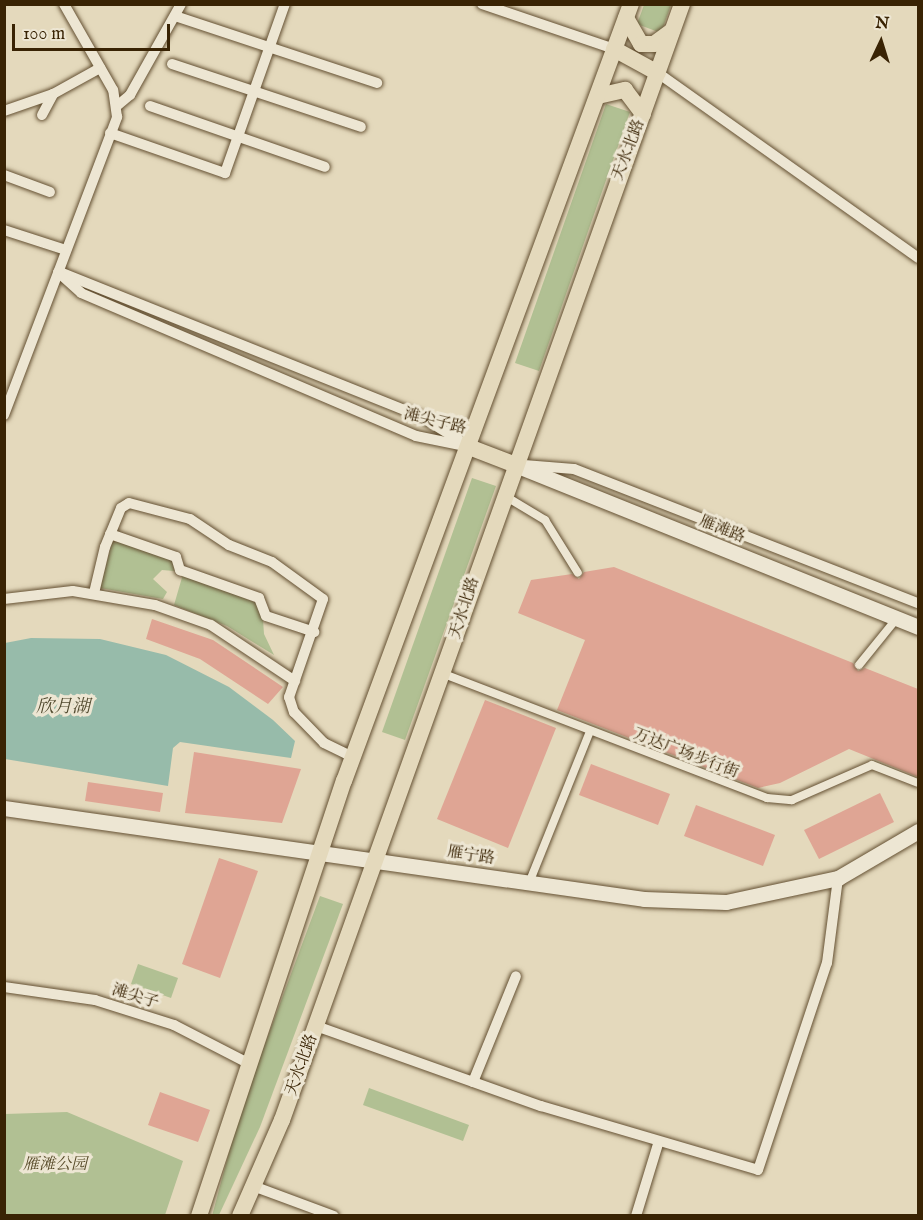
<!DOCTYPE html>
<meta charset="utf-8">
<style>
body{margin:0}
#map{position:relative;width:923px;height:1220px;overflow:hidden;background:#e4d9bc;font-family:"IM FELL English","Noto Serif SC",serif}
div>[style]{position:absolute}
[style*='--x']{left:calc(var(--x)*1px);top:calc(var(--y)*1px);width:calc(var(--w)*1px);rotate:calc(var(--a)*1deg)}
.green>*{inset:0;background:#b1c093}
.water>*{inset:0;background:#97bbaa}
.building>*{inset:0;background:#dfa594}
.roads{filter:drop-shadow(0 0 2px #645032) drop-shadow(0 0 2px #645032)}
.pedestrian>*{height:8px;margin:-4px;padding:0 4px;transform-origin:4px;border-radius:4px;background:#ede6d3}
.minor>*{height:10px;margin:-5px;padding:0 5px;transform-origin:5px;border-radius:5px;background:#ede6d3}
.secondary>*{height:15px;margin:-7.5px;padding:0 7.5px;transform-origin:7.5px;border-radius:7.5px;background:#ede6d3}
.primary>*{height:16px;margin:-8px;padding:0 8px;transform-origin:8px;border-radius:8px;background:#e4d9bc}
span{translate:-50% -50%;white-space:nowrap;text-align:center;line-height:1.15;-webkit-text-stroke:6px #ede6d3;paint-order:stroke}
.street-label{font-size:16px;color:#392304}
.park-label{font-size:16px;color:#574a28;font-style:italic}
.water-label{font-size:18px;color:#50492e;font-style:italic}
.frame{position:absolute;inset:0;border:6px solid #392304;pointer-events:none}
.north{position:absolute;left:851px;top:12px;width:60px;height:60px;-webkit-text-stroke:4px #ede6d3;paint-order:stroke;rotate:4deg;font-size:16px;font-weight:700;line-height:24px;text-align:center;color:#392304}
.north::after{content:'';display:block;margin:auto;width:21px;height:27px;background:#392304;clip-path:polygon(50% 0,100% 100%,50% 72%,0 100%)}
.scale{position:absolute;left:12px;top:24px;width:158px;height:27px;box-sizing:border-box;border:3px solid #392304;border-top:0;padding-left:8px;font-size:18px;line-height:21px;white-space:nowrap;color:#392304;-webkit-text-stroke:4px #ede6d3;paint-order:stroke}
</style>
<div id="map">
<div class="green">
<div style="clip-path:polygon(644px 5px,671px 5px,661px 33px,637px 24px)"></div>
<div style="clip-path:polygon(606px 104px,630px 112px,539px 371px,515px 363px)"></div>
<div style="clip-path:polygon(472px 478px,496px 486px,405px 740px,382px 732px)"></div>
<div style="clip-path:polygon(113px 539px,174px 560px,174px 571px,162px 570px,153px 579px,167px 592px,163px 599px,100px 588px)"></div>
<div style="clip-path:polygon(183px 574px,262px 605px,264px 634px,274px 655px,227px 626px,174px 605px)"></div>
<div style="clip-path:polygon(320px 896px,343px 904px,260px 1127px,219px 1215px,212px 1216px,240px 1111px)"></div>
<div style="clip-path:polygon(138px 964px,178px 978px,171px 998px,131px 984px)"></div>
<div style="clip-path:polygon(369px 1088px,469px 1125px,463px 1141px,363px 1105px)"></div>
<div style="clip-path:polygon(67px 1112px,183px 1161px,165px 1215px,5px 1216px,5px 1114px)"></div>
</div>
<div class="water">
<div style="clip-path:polygon(31px 638px,100px 639px,166px 655px,229px 687px,273px 720px,295px 741px,291px 758px,180px 742px,173px 748px,168px 786px,5px 759px,5px 643px)"></div>
</div>
<div class="building">
<div style="clip-path:polygon(614px 567px,853px 663px,858px 671px,865px 668px,918px 689px,918px 777px,849px 749px,780px 783px,758px 788px,557px 710px,585px 640px,518px 613px,531px 580px,572px 574px,579px 579px,584px 572px)"></div>
<div style="clip-path:polygon(152px 619px,213px 640px,283px 687px,268px 704px,200px 659px,146px 639px)"></div>
<div style="clip-path:polygon(485px 700px,556px 728px,508px 848px,437px 819px)"></div>
<div style="clip-path:polygon(194px 752px,301px 769px,282px 823px,185px 813px)"></div>
<div style="clip-path:polygon(591px 764px,670px 794px,658px 825px,579px 795px)"></div>
<div style="clip-path:polygon(88px 782px,163px 793px,160px 812px,85px 801px)"></div>
<div style="clip-path:polygon(880px 793px,894px 822px,819px 859px,804px 830px)"></div>
<div style="clip-path:polygon(696px 805px,775px 835px,763px 866px,684px 836px)"></div>
<div style="clip-path:polygon(219px 858px,258px 871px,220px 978px,182px 964px)"></div>
<div style="clip-path:polygon(160px 1092px,210px 1110px,198px 1142px,148px 1125px)"></div>
</div>
<div class="roads">
<div class="pedestrian">
<div style="--x:505;--y:496;--w:47;--a:31"></div>
<div style="--x:545;--y:520;--w:62;--a:58.1"></div>
<div style="--x:859;--y:665;--w:60;--a:-51"></div>
<div style="--x:444;--y:674;--w:346;--a:21"></div>
<div style="--x:767;--y:798;--w:25;--a:5"></div>
<div style="--x:792;--y:800;--w:87;--a:-23.6"></div>
<div style="--x:872;--y:765;--w:49;--a:21.4"></div>
<div style="--x:529;--y:883;--w:164;--a:-68.1"></div>
</div>
<div class="minor">
<div style="--x:482;--y:4;--w:139;--a:18.8"></div>
<div style="--x:175;--y:16;--w:213;--a:18.3"></div>
<div style="--x:172;--y:64;--w:199;--a:18.4"></div>
<div style="--x:658;--y:73;--w:319;--a:35.4"></div>
<div style="--x:118;--y:105;--w:16;--a:-40"></div>
<div style="--x:130;--y:95;--w:104;--a:-60.7"></div>
<div style="--x:150;--y:106;--w:185;--a:19.2"></div>
<div style="--x:4;--y:111;--w:52;--a:-19.1"></div>
<div style="--x:42;--y:115;--w:24;--a:-62"></div>
<div style="--x:53;--y:94;--w:54;--a:-29"></div>
<div style="--x:110;--y:133;--w:122;--a:19.2"></div>
<div style="--x:225;--y:173;--w:179;--a:-70.5"></div>
<div style="--x:4;--y:175;--w:49;--a:20.3"></div>
<div style="--x:4;--y:230;--w:65;--a:17.9"></div>
<div style="--x:58;--y:272;--w:31;--a:42"></div>
<div style="--x:81;--y:293;--w:364;--a:23.1"></div>
<div style="--x:416;--y:436;--w:54;--a:11.7"></div>
<div style="--x:62;--y:273;--w:386;--a:21.8"></div>
<div style="--x:420;--y:416;--w:49;--a:31.8"></div>
<div style="--x:4;--y:415;--w:319;--a:-69.2"></div>
<div style="--x:117;--y:117;--w:27;--a:-98"></div>
<div style="--x:113;--y:90;--w:99;--a:-119.7"></div>
<div style="--x:524;--y:465;--w:50;--a:4.6"></div>
<div style="--x:574;--y:469;--w:369;--a:21.3"></div>
<div style="--x:110;--y:534;--w:70;--a:19.2"></div>
<div style="--x:176;--y:557;--w:14;--a:73"></div>
<div style="--x:180;--y:570;--w:84;--a:19.5"></div>
<div style="--x:259;--y:598;--w:19;--a:69"></div>
<div style="--x:266;--y:616;--w:51;--a:18.4"></div>
<div style="--x:94;--y:593;--w:47;--a:-76.6"></div>
<div style="--x:105;--y:547;--w:42;--a:-67.7"></div>
<div style="--x:121;--y:508;--w:9;--a:-32"></div>
<div style="--x:129;--y:503;--w:63;--a:14.7"></div>
<div style="--x:190;--y:519;--w:47;--a:33.7"></div>
<div style="--x:229;--y:545;--w:46;--a:21.6"></div>
<div style="--x:272;--y:562;--w:63;--a:36"></div>
<div style="--x:323;--y:599;--w:104;--a:109.1"></div>
<div style="--x:289;--y:697;--w:16;--a:72"></div>
<div style="--x:294;--y:712;--w:43;--a:45.9"></div>
<div style="--x:324;--y:743;--w:32;--a:26"></div>
<div style="--x:4;--y:599;--w:69;--a:-6.6"></div>
<div style="--x:73;--y:591;--w:83;--a:9.7"></div>
<div style="--x:155;--y:605;--w:59;--a:19.7"></div>
<div style="--x:211;--y:625;--w:101;--a:33.7"></div>
<div style="--x:4;--y:987;--w:92;--a:8.1"></div>
<div style="--x:95;--y:1000;--w:83;--a:17.6"></div>
<div style="--x:174;--y:1025;--w:83;--a:27.2"></div>
<div style="--x:316;--y:1026;--w:239;--a:19.6"></div>
<div style="--x:541;--y:1106;--w:226;--a:16.4"></div>
<div style="--x:758;--y:1170;--w:218;--a:-71.6"></div>
<div style="--x:827;--y:963;--w:86;--a:-82.6"></div>
<div style="--x:473;--y:1082;--w:114;--a:-67.9"></div>
<div style="--x:253;--y:1186;--w:86;--a:20.3"></div>
<div style="--x:636;--y:1216;--w:78;--a:-73"></div>
</div>
<div class="secondary">
<div style="--x:513;--y:464;--w:437;--a:21.9"></div>
<div style="--x:4;--y:808;--w:646;--a:8.09"></div>
<div style="--x:644;--y:899;--w:82;--a:2.1"></div>
<div style="--x:726;--y:902;--w:115;--a:-12.1"></div>
<div style="--x:838;--y:878;--w:93;--a:-30.4"></div>
</div>
<div class="primary">
<div style="--x:626;--y:18;--w:30;--a:60"></div>
<div style="--x:641;--y:44;--w:13;--a:0"></div>
<div style="--x:654;--y:44;--w:22;--a:-36"></div>
<div style="--x:614;--y:49;--w:50;--a:28.6"></div>
<div style="--x:598;--y:96;--w:28;--a:-13"></div>
<div style="--x:625;--y:90;--w:30;--a:53"></div>
<div style="--x:469;--y:447;--w:47;--a:21.1"></div>
<div style="--x:199;--y:1216;--w:459;--a:-71.6"></div>
<div style="--x:344;--y:781;--w:828;--a:-69.73"></div>
<div style="--x:240;--y:1216;--w:105;--a:-66.4"></div>
<div style="--x:282;--y:1120;--w:1186;--a:-70.28"></div>
</div>
</div>
<div class="street-label">
<span style="left:629px;top:150px;rotate:-69deg">天水北路</span>
<span style="left:435px;top:422px;rotate:14deg">滩尖子路</span>
<span style="left:722px;top:530px;rotate:22deg">雁滩路</span>
<span style="left:465px;top:608px;rotate:-72deg">天水北路</span>
<span style="left:686px;top:754px;rotate:21deg">万达广场步行街</span>
<span style="left:471px;top:856px;rotate:9deg">雁宁路</span>
<span style="left:135px;top:997px;rotate:17deg">滩尖子</span>
<span style="left:302px;top:1065px;rotate:-70deg">天水北路</span>
</div>
<div class="park-label">
<span style="left:55px;top:1165px">雁滩公园</span>
</div>
<div class="water-label">
<span style="left:63px;top:708px">欣月湖</span>
</div>
<div class="frame"></div>
<div class="north">N</div>
<div class="scale">100 m</div>
</div>
